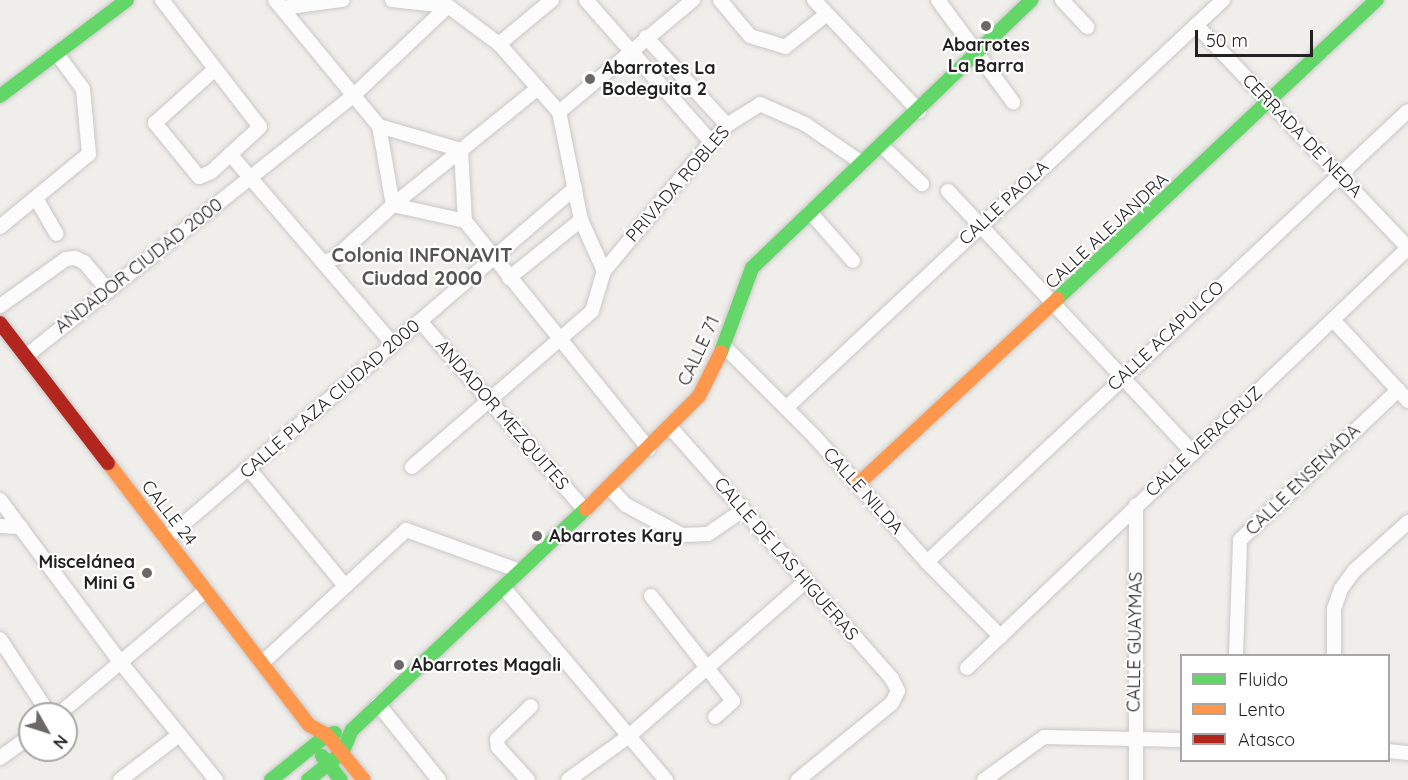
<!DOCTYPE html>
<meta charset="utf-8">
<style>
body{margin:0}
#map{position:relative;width:1408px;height:780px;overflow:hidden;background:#f0eeeb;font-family:Quicksand,sans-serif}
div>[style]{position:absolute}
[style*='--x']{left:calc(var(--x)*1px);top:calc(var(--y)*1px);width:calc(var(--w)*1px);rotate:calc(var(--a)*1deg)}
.roads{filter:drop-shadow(0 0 2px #c9c8c7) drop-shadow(0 0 2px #c9c8c7)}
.street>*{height:14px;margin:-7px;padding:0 7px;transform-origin:7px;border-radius:7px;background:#fdfcfc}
.fast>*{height:14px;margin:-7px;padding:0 7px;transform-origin:7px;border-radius:7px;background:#63d668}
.slow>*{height:14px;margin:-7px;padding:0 7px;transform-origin:7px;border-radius:7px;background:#ff974d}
.jam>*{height:14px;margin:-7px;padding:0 7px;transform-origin:7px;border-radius:7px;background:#b3261e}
.dots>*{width:16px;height:16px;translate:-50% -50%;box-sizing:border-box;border:3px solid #fff;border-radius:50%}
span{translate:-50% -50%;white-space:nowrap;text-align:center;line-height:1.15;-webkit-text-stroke:4.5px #fff;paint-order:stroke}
.poi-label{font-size:18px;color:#222;font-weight:700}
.left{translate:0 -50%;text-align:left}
.right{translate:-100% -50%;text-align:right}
.street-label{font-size:18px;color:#222}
.neighbourhood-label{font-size:20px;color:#555;font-weight:700}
.legend{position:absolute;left:1180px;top:654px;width:210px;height:108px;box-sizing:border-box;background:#fff;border:2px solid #a7a7a7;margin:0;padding:8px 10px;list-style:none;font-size:18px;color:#222}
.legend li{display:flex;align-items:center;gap:12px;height:30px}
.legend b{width:30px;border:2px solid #a7a7a7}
.north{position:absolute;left:18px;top:702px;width:60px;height:60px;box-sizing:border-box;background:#fff;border:2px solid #a7a7a7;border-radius:50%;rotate:129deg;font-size:16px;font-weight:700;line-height:24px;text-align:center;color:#222}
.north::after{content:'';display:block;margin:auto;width:21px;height:27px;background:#6a6968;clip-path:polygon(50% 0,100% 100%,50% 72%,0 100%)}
.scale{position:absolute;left:1195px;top:30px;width:118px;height:27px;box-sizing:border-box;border:3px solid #222;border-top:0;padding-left:8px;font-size:18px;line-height:21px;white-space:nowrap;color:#222;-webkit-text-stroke:4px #fff;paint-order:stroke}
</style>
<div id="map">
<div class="roads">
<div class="street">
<div style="--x:162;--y:0;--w:160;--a:52.3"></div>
<div style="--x:260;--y:127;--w:67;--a:137.4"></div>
<div style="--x:211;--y:172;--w:13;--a:157"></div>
<div style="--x:199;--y:177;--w:70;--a:-129.2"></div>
<div style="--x:155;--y:123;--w:78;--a:-41.9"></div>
<div style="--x:275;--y:0;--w:163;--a:50.5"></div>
<div style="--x:379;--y:126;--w:80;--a:80"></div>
<div style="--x:393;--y:205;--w:74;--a:12.5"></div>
<div style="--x:465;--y:221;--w:293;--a:51.1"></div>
<div style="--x:392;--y:0;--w:56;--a:6.1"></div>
<div style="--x:586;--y:0;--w:189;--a:48.6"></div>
<div style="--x:720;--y:0;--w:47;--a:50.2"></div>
<div style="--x:750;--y:36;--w:37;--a:17"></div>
<div style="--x:785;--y:47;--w:53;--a:-38.2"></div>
<div style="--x:814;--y:0;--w:153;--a:46.6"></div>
<div style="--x:938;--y:0;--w:127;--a:53.7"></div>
<div style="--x:1062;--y:0;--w:37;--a:47"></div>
<div style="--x:282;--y:8;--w:61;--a:-7.6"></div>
<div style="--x:1196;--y:25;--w:308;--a:46.4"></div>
<div style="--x:646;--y:37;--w:120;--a:47.4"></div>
<div style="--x:499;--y:44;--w:69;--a:-39.7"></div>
<div style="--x:559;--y:112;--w:175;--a:-39.9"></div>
<div style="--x:379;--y:126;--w:85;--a:16.3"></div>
<div style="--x:461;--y:150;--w:71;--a:86.8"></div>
<div style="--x:883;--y:147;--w:54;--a:43.5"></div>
<div style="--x:230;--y:154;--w:250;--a:49.4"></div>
<div style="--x:948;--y:191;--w:359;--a:46.9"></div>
<div style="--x:37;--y:200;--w:39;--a:60"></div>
<div style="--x:810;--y:212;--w:65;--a:48.7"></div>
<div style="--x:0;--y:227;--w:115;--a:-39.4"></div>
<div style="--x:89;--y:154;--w:65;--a:-95.3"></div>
<div style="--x:83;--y:89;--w:44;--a:-126.6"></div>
<div style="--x:324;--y:262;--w:12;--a:-20"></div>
<div style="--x:335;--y:258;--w:79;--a:-42.4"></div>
<div style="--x:393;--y:205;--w:185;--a:-38.9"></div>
<div style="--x:604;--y:271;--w:168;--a:-50.3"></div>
<div style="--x:711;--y:142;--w:23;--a:-47"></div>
<div style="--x:727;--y:125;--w:39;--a:-32"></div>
<div style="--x:760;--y:104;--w:49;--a:24"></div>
<div style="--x:805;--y:124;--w:69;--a:34.4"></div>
<div style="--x:509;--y:278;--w:92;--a:-38.9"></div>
<div style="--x:0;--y:306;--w:81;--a:-35.5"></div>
<div style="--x:66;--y:259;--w:9;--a:-6"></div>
<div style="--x:75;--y:258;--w:10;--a:24"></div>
<div style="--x:84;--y:262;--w:38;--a:50"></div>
<div style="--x:420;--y:321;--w:251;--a:48.9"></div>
<div style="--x:1334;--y:321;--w:109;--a:47.2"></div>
<div style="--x:724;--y:346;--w:127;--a:45"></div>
<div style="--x:814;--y:436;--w:169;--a:48.1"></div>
<div style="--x:927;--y:562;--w:105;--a:45.4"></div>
<div style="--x:26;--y:356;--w:421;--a:-38.5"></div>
<div style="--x:355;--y:94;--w:128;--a:-43.4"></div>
<div style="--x:786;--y:408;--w:598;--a:-43.03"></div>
<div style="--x:671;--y:428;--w:334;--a:48.6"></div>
<div style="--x:892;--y:679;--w:13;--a:63"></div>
<div style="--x:898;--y:691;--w:13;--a:117"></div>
<div style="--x:892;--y:703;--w:122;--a:140.7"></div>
<div style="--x:412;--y:467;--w:238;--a:-40.9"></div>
<div style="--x:592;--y:311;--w:42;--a:-73.3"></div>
<div style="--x:604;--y:271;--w:56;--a:-114.3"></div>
<div style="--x:581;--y:220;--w:110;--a:-101.5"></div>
<div style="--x:559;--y:112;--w:91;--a:-131.4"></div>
<div style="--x:499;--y:44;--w:64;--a:-143.3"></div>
<div style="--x:249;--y:469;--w:151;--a:50.6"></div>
<div style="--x:609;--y:487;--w:25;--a:47"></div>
<div style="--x:626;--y:505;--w:64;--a:28.2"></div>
<div style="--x:682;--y:535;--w:26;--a:-2"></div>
<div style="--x:708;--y:534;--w:42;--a:-34.4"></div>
<div style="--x:0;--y:500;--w:203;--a:53.4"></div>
<div style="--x:121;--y:663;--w:151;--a:50.9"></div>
<div style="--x:0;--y:526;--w:21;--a:3"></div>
<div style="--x:166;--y:539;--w:539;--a:-40.64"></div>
<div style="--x:927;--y:562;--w:659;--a:-43.16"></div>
<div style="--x:503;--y:587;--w:253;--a:49.8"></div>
<div style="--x:651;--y:596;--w:133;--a:52"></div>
<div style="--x:733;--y:701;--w:24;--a:138"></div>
<div style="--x:0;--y:639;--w:90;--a:56.8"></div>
<div style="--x:1236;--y:656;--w:116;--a:-88"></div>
<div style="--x:1240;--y:540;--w:218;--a:-43.5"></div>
<div style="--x:1334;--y:656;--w:47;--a:-90"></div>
<div style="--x:1334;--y:609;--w:21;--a:-71"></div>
<div style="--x:1341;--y:589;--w:22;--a:-54"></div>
<div style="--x:1354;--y:571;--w:73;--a:-42.2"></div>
<div style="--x:262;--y:663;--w:196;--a:-42.7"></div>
<div style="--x:406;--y:530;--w:121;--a:19.8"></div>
<div style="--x:967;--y:668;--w:609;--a:-43.6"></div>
<div style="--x:378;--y:704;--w:97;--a:51.2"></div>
<div style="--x:59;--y:714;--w:192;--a:-40.1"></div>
<div style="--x:1388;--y:751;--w:20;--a:6"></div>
<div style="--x:0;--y:758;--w:37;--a:-36"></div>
<div style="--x:120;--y:780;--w:74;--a:-37.3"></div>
<div style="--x:528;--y:780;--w:45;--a:-132.3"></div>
<div style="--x:498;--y:747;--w:8;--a:-97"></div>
<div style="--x:497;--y:739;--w:47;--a:-44.1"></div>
<div style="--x:568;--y:780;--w:75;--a:-35.8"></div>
<div style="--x:629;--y:736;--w:235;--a:-41.2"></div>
<div style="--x:984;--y:780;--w:74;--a:-35.6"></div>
<div style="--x:1044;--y:737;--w:138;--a:1.2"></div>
<div style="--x:1136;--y:780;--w:275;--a:-90"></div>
</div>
<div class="fast">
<div style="--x:0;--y:96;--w:159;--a:-37.1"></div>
<div style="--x:1057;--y:299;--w:438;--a:-43.1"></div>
<div style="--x:721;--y:352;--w:90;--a:-69.7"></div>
<div style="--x:752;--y:268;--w:387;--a:-43.8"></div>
<div style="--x:322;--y:756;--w:31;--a:52"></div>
<div style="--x:271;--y:780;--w:72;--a:-38.8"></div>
<div style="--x:327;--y:735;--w:8;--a:-14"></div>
<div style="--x:308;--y:780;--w:43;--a:-38.5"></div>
<div style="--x:342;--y:753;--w:25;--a:-67"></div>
<div style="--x:352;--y:730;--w:322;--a:-43.4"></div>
</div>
<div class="slow">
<div style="--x:108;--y:463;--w:330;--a:52.5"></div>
<div style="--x:309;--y:725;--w:21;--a:29"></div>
<div style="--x:327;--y:735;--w:58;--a:50.6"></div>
<div style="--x:858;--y:484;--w:272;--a:-42.9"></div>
<div style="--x:586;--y:509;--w:160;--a:-45"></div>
<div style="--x:699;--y:396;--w:49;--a:-63.4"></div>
</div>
<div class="jam">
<div style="--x:0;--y:323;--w:177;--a:52.4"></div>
</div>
</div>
<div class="dots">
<div style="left:986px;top:26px;background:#6a6968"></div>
<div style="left:590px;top:79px;background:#6a6968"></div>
<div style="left:537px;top:536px;background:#6a6968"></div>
<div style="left:147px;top:573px;background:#6a6968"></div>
<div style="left:399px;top:665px;background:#6a6968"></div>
</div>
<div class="poi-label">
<span style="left:986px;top:56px">Abarrotes<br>La Barra</span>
<span class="left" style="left:602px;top:79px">Abarrotes La<br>Bodeguita 2</span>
<span class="left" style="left:549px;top:536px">Abarrotes Kary</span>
<span class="right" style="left:135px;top:573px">Miscelánea<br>Mini G</span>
<span class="left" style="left:411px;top:665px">Abarrotes Magali</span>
</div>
<div class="street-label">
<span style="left:1302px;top:136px;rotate:46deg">CERRADA DE NEDA</span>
<span style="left:678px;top:184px;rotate:-49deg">PRIVADA ROBLES</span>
<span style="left:1004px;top:203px;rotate:-43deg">CALLE PAOLA</span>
<span style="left:1107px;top:231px;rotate:-43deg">CALLE ALEJANDRA</span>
<span style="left:139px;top:266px;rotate:-38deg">ANDADOR CIUDAD 2000</span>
<span style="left:1166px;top:336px;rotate:-43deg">CALLE ACAPULCO</span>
<span style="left:699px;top:351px;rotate:-65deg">CALLE 71</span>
<span style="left:330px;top:399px;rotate:-41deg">CALLE PLAZA CIUDAD 2000</span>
<span style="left:502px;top:415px;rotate:49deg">ANDADOR MEZQUITES</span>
<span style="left:1204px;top:442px;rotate:-43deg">CALLE VERACRUZ</span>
<span style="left:1303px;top:480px;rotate:-44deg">CALLE ENSENADA</span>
<span style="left:863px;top:491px;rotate:48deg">CALLE NILDA</span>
<span style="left:169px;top:513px;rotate:52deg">CALLE 24</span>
<span style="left:786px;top:559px;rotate:49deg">CALLE DE LAS HIGUERAS</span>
<span style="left:1135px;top:642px;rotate:-89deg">CALLE GUAYMAS</span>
</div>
<div class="neighbourhood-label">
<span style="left:422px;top:266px">Colonia INFONAVIT<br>Ciudad 2000</span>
</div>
<ul class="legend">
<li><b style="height:8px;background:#63d668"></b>Fluido</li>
<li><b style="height:8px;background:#ff974d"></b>Lento</li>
<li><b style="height:8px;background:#b3261e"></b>Atasco</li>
</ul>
<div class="north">N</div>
<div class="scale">50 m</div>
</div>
